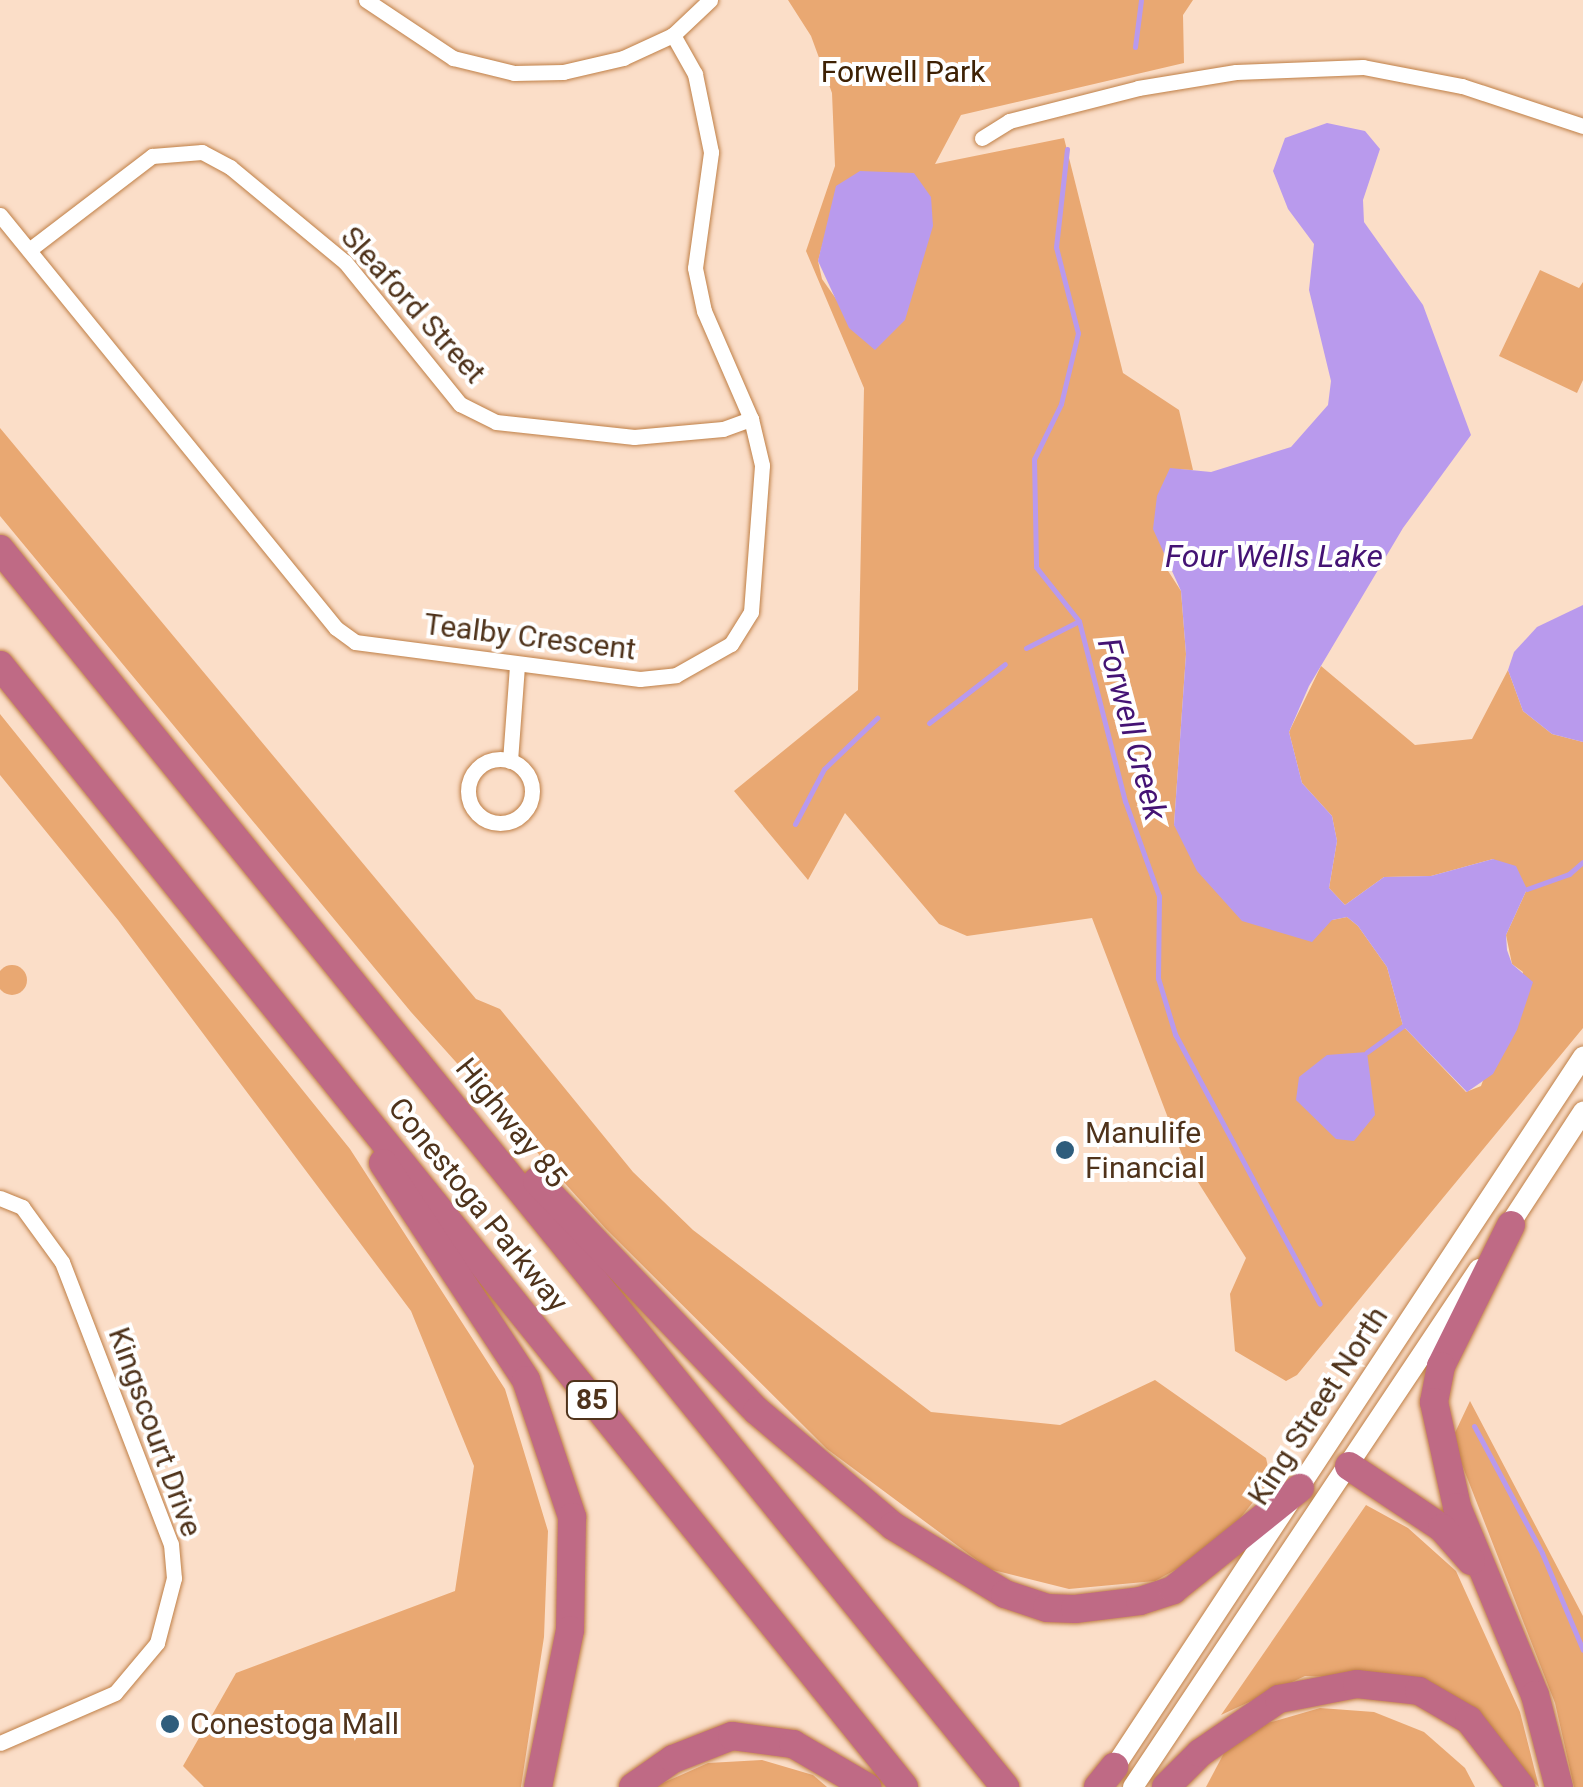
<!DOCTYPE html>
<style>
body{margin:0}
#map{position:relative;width:1583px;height:1787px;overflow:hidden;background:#fbdec8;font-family:Roboto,sans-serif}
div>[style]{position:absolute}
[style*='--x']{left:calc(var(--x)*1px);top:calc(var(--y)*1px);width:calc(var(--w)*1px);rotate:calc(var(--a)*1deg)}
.green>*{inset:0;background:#e9a872}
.round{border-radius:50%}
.water>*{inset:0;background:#b99aed}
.stream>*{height:5px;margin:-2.5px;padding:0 2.5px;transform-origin:2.5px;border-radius:2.5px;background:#b99aed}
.roads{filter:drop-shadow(0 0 2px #bf7f46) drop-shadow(0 0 2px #bf7f46)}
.street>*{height:15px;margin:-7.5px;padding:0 7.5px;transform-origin:7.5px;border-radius:7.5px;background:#fff}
.street>.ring{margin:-7.5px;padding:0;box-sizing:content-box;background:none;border:15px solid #fff;border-radius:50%}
.secondary>*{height:20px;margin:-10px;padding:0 10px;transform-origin:10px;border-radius:10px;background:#fff}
.highway>*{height:28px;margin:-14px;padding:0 14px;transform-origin:14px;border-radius:14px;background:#bf6a85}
.dots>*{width:28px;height:28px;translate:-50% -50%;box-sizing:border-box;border:5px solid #fff;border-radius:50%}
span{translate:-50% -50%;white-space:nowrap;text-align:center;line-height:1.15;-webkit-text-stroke:8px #fff;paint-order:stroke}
.shield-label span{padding:2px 8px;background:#fff;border:2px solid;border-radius:8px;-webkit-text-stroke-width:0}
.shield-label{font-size:28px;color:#4f331b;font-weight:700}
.park-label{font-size:30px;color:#3e2104}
.street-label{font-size:30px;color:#4f331b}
.poi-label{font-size:30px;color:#4f331b}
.left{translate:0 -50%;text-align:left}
.water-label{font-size:32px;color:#441374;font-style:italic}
</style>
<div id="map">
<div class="green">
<div style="clip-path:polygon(evenodd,788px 0,1193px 0,1183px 15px,1184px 63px,961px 115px,935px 164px,1064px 138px,1123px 373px,1179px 410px,1193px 470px,1170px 469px,1163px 563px,1181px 591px,1186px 654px,1174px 825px,1332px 920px,1347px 917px,1358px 926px,1387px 967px,1403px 1026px,1466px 1092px,1481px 1086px,1523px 972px,1512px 964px,1506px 935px,1527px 889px,1493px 859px,1431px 876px,1384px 877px,1345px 905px,1329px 888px,1337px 841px,1332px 816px,1302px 783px,1289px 732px,1321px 666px,1415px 745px,1472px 739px,1508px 670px,1523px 711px,1552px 734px,1583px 742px,1583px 1028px,1297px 1375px,1286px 1381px,1235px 1351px,1230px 1294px,1246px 1258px,1184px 1160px,1092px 918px,967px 936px,939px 924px,845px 813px,808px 880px,734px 791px,858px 690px,864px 388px,806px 251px,835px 166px,832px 93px,811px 36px,788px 0,828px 225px,844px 310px,822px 279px,818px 261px,828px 225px)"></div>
<div style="clip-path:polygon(1540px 270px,1579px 288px,1583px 282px,1583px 380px,1577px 393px,1499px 356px)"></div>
<div style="clip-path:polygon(0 428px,476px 999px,500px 1009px,633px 1172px,693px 1230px,931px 1412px,1060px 1425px,1155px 1380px,1266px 1458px,1271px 1480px,1232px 1528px,1204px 1554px,1155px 1581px,1069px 1589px,989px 1569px,827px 1449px,606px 1229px,411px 1012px,0 516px)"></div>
<div style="clip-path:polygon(0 714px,350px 1149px,505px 1389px,548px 1531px,544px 1637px,521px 1787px,204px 1787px,183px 1766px,236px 1673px,455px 1591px,474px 1466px,411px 1311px,118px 920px,0 775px)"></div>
<div class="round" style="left:-3px;top:965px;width:30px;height:30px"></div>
<div style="clip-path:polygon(1470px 1401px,1583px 1616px,1583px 1787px,1574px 1787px,1555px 1703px,1452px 1439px)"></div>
<div style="clip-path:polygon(1366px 1505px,1408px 1528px,1456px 1571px,1520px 1712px,1539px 1787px,1415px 1679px,1305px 1676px,1221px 1715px)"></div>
<div style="clip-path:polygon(1320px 1708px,1374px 1712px,1424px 1732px,1465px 1768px,1475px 1787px,1206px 1787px,1224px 1753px,1268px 1723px)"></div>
<div style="clip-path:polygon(762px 1760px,813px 1775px,827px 1787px,654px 1787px,708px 1763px)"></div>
</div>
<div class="water">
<div style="clip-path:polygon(1327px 123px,1365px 131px,1380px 149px,1363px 200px,1364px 222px,1423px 305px,1471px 435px,1403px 528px,1309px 686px,1289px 732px,1302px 783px,1332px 816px,1337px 841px,1329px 888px,1345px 905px,1384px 877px,1431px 876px,1493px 859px,1516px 866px,1527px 889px,1506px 935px,1507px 950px,1512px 964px,1533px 982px,1517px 1030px,1493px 1074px,1467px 1092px,1403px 1026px,1387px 967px,1358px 926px,1347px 917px,1332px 920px,1312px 942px,1242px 921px,1197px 871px,1174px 825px,1186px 654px,1181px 591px,1153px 529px,1157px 496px,1170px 468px,1211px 472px,1291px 447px,1328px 405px,1331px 381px,1309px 290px,1314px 244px,1288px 209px,1273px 171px,1285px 138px)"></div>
<div style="clip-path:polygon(860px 171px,914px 173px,931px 197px,933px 226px,905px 320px,875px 350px,849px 328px,818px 261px,836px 186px)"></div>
<div style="clip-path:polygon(1583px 605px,1583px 742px,1552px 734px,1523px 711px,1508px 670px,1514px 652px,1537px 627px)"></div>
<div style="clip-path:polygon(1367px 1052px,1375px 1115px,1354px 1141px,1336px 1139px,1296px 1100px,1299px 1077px,1327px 1055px)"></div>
</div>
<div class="stream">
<div style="--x:1135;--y:47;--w:47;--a:-82.7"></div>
<div style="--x:1067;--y:149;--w:99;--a:96.4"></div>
<div style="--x:1056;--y:247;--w:89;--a:75.7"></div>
<div style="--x:1078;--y:333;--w:73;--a:103.5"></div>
<div style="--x:1061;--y:404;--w:61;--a:116.1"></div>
<div style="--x:1034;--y:459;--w:108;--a:88.9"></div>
<div style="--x:1036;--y:567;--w:69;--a:51.5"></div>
<div style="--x:1079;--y:621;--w:186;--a:75.7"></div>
<div style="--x:1125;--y:801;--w:101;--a:70.3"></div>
<div style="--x:1159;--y:896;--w:82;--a:90.7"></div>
<div style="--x:1158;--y:978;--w:59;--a:73.1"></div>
<div style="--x:1175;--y:1034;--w:306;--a:61.8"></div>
<div style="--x:1026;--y:648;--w:59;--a:-27"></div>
<div style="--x:929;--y:723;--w:96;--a:-37.8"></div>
<div style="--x:795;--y:824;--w:62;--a:-62.2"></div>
<div style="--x:824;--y:769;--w:74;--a:-43.9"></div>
<div style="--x:1527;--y:889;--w:45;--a:-19.7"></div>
<div style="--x:1569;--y:874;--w:18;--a:-41"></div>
<div style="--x:1367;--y:1052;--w:44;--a:-35.8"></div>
<div style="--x:1474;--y:1426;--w:144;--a:61.8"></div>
<div style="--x:1542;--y:1553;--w:105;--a:67.1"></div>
</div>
<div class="roads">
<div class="street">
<div style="--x:366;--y:0;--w:105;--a:33.7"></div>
<div style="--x:453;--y:58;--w:63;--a:13.8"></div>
<div style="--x:514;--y:73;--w:49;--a:-1.2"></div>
<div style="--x:563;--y:72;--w:62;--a:-13.1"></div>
<div style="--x:623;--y:58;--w:55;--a:-24.7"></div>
<div style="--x:673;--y:35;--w:51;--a:-43.4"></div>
<div style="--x:982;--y:138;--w:32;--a:-32"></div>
<div style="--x:1009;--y:121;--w:133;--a:-14.3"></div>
<div style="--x:1138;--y:88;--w:99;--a:-9.3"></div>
<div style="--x:1236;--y:72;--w:127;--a:-2.3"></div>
<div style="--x:1363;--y:67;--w:101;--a:10.9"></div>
<div style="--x:1462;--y:86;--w:127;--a:18.3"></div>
<div style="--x:0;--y:215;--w:532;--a:50.87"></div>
<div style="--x:336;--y:628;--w:24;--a:36"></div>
<div style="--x:355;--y:642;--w:287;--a:7.4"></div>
<div style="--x:640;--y:679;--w:36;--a:-6"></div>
<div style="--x:676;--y:675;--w:63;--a:-29.4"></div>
<div style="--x:731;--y:644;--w:38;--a:-58"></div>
<div style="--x:751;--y:612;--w:147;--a:-85.7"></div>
<div style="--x:762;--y:465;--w:47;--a:-103.4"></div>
<div style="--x:751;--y:419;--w:118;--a:-113.5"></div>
<div style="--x:704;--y:311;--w:44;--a:-101.8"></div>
<div style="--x:695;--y:268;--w:117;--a:-82.1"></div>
<div style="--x:711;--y:152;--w:80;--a:-101.6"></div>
<div style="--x:695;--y:74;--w:45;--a:-119.4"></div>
<div style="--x:29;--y:250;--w:155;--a:-37.4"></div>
<div style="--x:152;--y:156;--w:50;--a:-4.6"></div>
<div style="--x:202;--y:152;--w:32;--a:28"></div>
<div style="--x:230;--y:167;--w:149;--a:39.6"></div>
<div style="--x:345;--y:262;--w:183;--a:51"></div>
<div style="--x:460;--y:404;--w:40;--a:26.6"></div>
<div style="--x:496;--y:422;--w:139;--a:6.2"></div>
<div style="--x:634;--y:437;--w:89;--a:-5.1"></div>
<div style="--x:723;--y:429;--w:30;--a:-20"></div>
<div class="ring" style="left:468px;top:759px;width:49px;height:49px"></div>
<div style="--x:510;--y:761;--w:95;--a:-85.8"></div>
<div style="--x:0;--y:1198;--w:24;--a:22"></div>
<div style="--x:22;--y:1207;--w:68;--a:54"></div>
<div style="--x:62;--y:1262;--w:302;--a:68.9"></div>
<div style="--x:171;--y:1544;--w:34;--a:85"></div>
<div style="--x:174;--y:1578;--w:67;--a:104.7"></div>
<div style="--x:157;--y:1643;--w:65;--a:130"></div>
<div style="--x:115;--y:1693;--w:125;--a:156.5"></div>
</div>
<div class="secondary">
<div style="--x:1504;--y:1233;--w:145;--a:-56.9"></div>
<div style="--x:1108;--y:1777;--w:863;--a:-56.59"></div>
<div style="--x:1133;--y:1787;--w:623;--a:-56.26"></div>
</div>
<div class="highway">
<div style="--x:0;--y:549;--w:1595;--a:50.93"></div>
<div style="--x:0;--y:665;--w:1441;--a:51.14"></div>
<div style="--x:383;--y:1163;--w:260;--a:56.6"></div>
<div style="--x:526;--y:1380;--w:145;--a:71.4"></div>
<div style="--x:572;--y:1517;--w:113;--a:91"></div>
<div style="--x:570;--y:1630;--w:160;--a:101.5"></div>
<div style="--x:537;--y:1181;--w:318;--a:46.3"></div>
<div style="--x:757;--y:1411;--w:178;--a:40.2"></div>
<div style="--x:893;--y:1526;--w:131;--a:31.3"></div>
<div style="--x:1005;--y:1594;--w:44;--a:18.4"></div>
<div style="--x:1047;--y:1608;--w:28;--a:2"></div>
<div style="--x:1075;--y:1609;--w:65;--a:-7"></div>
<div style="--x:1140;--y:1601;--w:35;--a:-18"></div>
<div style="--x:1173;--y:1590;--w:163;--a:-38.8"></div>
<div style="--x:1511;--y:1225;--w:157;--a:116.4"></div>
<div style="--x:1441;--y:1366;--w:37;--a:101"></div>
<div style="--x:1434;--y:1402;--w:107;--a:77.6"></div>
<div style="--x:1457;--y:1507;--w:204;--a:67.5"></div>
<div style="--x:1535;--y:1695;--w:95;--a:75.4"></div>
<div style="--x:1349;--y:1466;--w:112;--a:33.7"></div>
<div style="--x:1442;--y:1528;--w:44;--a:48.7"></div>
<div style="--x:633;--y:1787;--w:49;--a:-35"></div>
<div style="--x:673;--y:1759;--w:63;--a:-21.3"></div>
<div style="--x:732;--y:1736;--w:62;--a:7.5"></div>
<div style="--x:793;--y:1744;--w:86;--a:30.2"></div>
<div style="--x:1098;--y:1787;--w:26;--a:-51"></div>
<div style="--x:1166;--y:1787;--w:48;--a:-45"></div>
<div style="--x:1200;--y:1753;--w:96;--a:-34.4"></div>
<div style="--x:1279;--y:1699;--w:79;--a:-10.9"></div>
<div style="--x:1357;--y:1684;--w:62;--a:6.4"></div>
<div style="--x:1419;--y:1691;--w:58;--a:30.1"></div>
<div style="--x:1469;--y:1720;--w:85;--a:52.2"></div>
</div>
</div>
<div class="dots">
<div style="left:1065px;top:1150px;background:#2f5d7c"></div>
<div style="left:170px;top:1724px;background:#2f5d7c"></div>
</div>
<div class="shield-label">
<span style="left:592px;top:1400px">85</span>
</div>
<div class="park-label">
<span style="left:903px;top:72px">Forwell Park</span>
</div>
<div class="street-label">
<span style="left:413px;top:305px;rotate:48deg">Sleaford Street</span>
<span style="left:530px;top:637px;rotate:7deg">Tealby Crescent</span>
<span style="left:511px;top:1123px;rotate:51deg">Highway 85</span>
<span style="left:478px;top:1205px;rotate:51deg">Conestoga Parkway</span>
<span style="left:1318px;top:1406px;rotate:-57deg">King Street North</span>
<span style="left:155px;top:1432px;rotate:70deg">Kingscourt Drive</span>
</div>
<div class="poi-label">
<span class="left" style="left:1085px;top:1150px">Manulife<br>Financial</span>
<span class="left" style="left:190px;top:1724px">Conestoga Mall</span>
</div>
<div class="water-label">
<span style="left:1274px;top:556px">Four Wells Lake</span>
<span style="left:1132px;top:729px;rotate:75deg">Forwell Creek</span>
</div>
</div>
